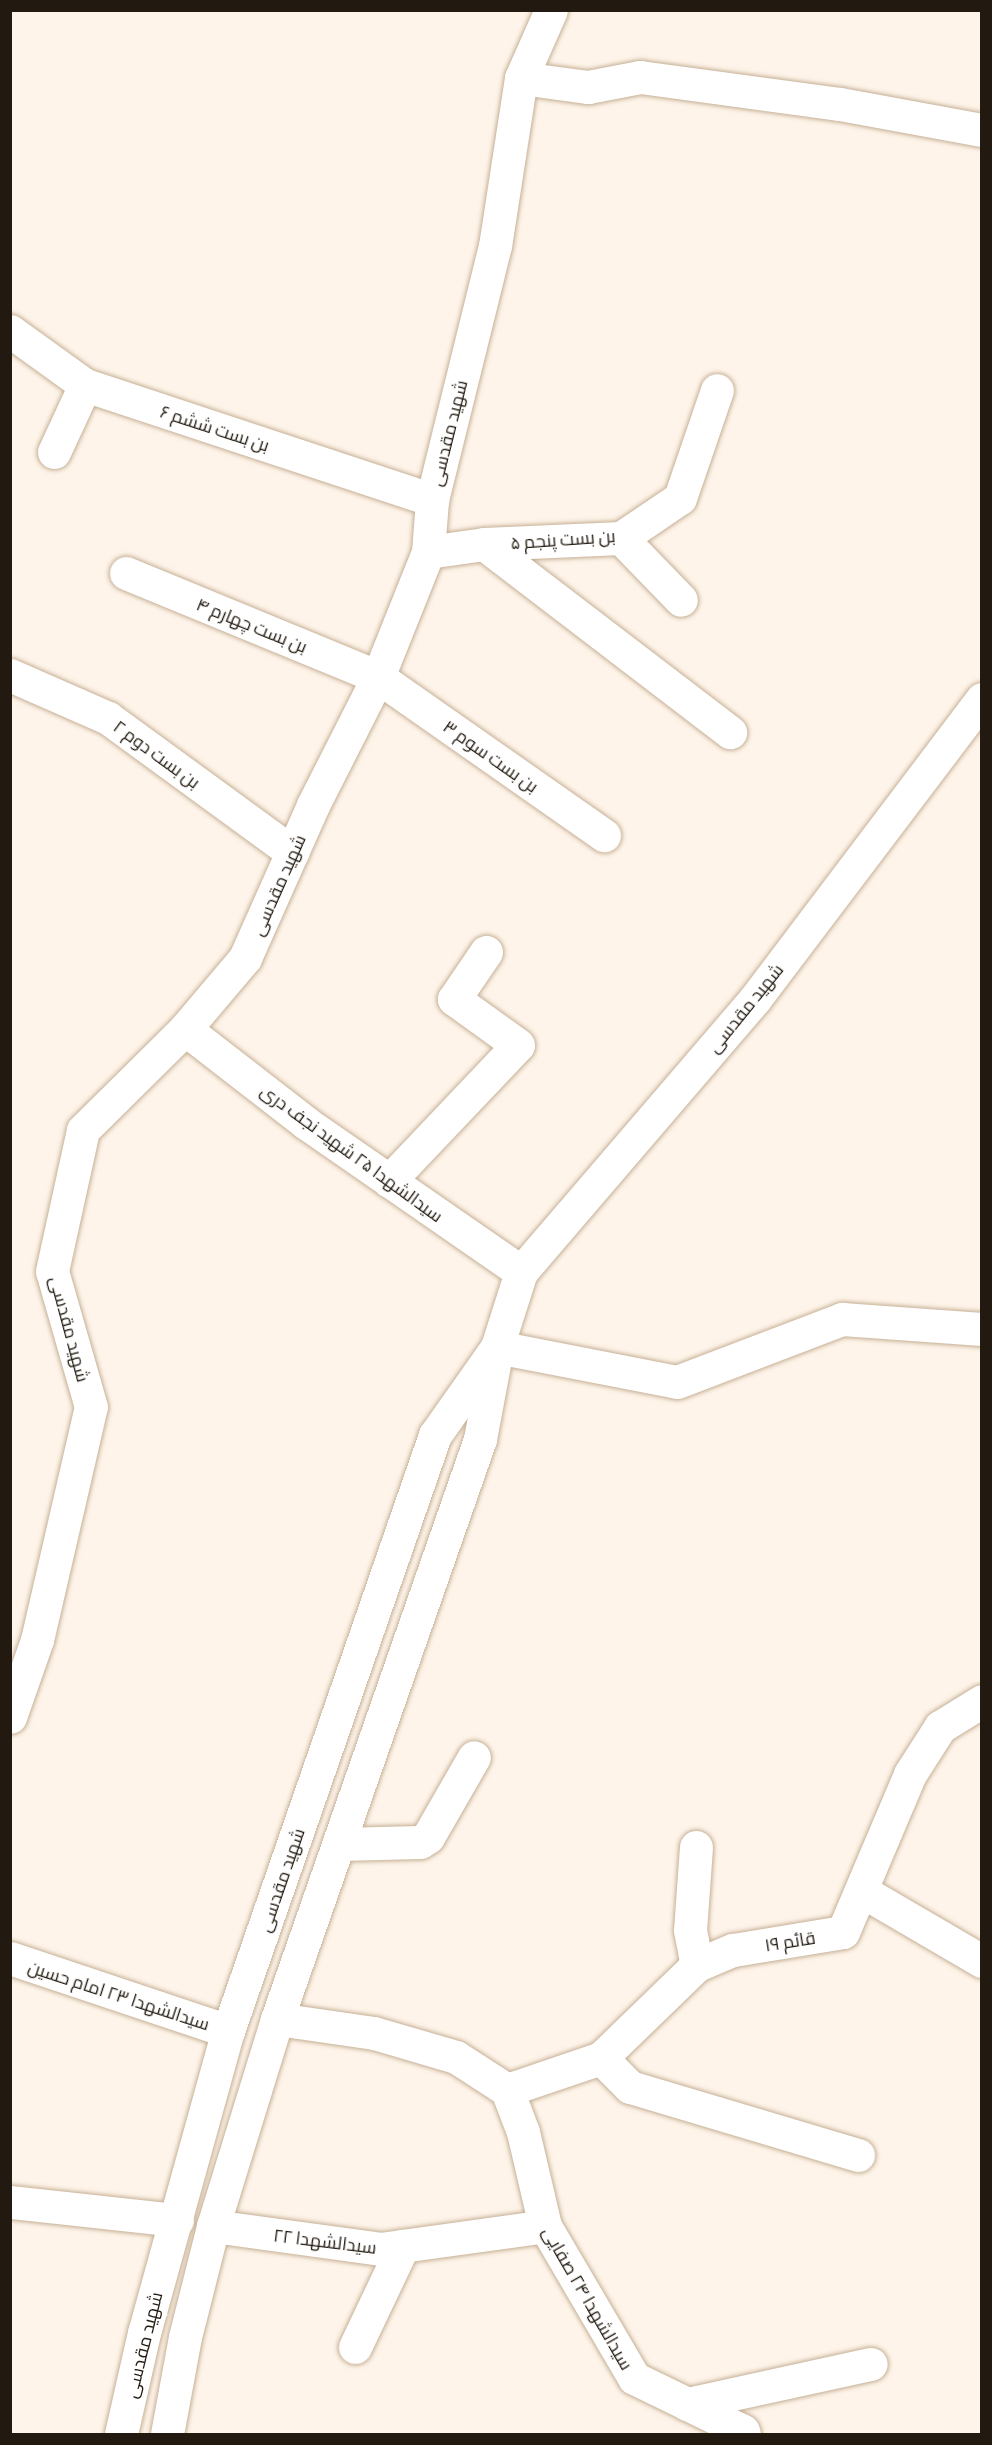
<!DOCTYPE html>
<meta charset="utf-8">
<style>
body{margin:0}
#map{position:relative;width:992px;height:2445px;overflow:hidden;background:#fef4e9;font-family:Commissioner,Cairo,sans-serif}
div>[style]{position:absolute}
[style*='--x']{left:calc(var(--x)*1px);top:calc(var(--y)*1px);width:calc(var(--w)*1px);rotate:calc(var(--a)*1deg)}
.roads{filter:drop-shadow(0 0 2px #c6b096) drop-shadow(0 0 2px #c6b096)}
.minor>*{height:33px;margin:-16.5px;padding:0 16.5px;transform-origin:16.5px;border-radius:16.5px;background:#fff}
.tertiary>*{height:33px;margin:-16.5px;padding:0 16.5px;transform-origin:16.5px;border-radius:16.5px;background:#fff}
.secondary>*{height:33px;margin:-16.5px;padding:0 16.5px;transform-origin:16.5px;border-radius:16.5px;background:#fff}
span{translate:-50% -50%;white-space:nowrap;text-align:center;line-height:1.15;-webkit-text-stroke:4.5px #fff;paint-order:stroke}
.street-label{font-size:18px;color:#221a10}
.frame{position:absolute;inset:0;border:12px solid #221a10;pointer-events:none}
</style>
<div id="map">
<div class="roads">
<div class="minor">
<div style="--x:521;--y:78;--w:68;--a:7.7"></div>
<div style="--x:588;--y:87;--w:53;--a:-10.9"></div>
<div style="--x:640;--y:77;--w:202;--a:7.7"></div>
<div style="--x:840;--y:104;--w:144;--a:10.4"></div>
<div style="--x:10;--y:331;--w:92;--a:35.8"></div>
<div style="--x:85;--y:385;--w:366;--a:18.3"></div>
<div style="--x:54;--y:452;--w:74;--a:-65.2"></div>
<div style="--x:621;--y:538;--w:86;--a:45.9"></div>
<div style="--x:484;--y:544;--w:310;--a:37.4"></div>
<div style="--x:428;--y:552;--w:57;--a:-8.1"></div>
<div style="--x:484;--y:544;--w:137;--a:-2.5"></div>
<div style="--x:621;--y:538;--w:71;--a:-34.1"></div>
<div style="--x:680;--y:498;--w:114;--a:-71.1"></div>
<div style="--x:126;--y:573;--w:273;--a:22.4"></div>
<div style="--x:378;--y:677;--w:276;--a:35"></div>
<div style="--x:10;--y:675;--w:107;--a:23.7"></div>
<div style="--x:108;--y:718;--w:228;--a:36.1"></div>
<div style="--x:185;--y:1029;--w:153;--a:37.8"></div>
<div style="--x:306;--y:1123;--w:262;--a:34.7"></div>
<div style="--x:389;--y:1181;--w:187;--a:-46.5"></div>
<div style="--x:518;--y:1045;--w:79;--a:-144.3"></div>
<div style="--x:454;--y:999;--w:57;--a:-55.8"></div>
<div style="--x:497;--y:1347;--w:183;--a:11"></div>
<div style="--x:677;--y:1382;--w:177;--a:-20.9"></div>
<div style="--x:842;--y:1319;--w:140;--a:4.1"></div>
<div style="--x:10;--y:1717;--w:82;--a:-70.7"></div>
<div style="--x:37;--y:1640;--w:239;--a:-77"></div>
<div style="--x:91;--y:1407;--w:141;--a:-106"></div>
<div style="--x:52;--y:1271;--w:144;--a:-77.6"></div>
<div style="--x:83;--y:1130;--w:144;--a:-44.7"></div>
<div style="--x:185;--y:1029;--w:93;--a:-49.8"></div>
<div style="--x:245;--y:958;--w:167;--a:-66"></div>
<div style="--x:313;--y:805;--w:144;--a:-63.1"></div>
<div style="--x:378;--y:677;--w:135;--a:-68.2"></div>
<div style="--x:428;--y:552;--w:52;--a:-85.6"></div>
<div style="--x:432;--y:500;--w:262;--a:-76.1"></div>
<div style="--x:495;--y:246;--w:170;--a:-81.2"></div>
<div style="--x:521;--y:78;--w:74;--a:-66.2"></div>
<div style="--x:339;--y:1844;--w:81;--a:-1.4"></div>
<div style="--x:420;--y:1842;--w:9;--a:-32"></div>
<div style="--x:428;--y:1837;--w:92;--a:-60.1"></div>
<div style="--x:696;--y:1847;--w:83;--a:94.1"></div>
<div style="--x:690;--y:1930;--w:36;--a:79"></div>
<div style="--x:862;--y:1891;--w:139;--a:30.3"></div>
<div style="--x:10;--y:1958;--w:230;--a:18.5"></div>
<div style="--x:277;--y:2019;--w:98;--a:8.2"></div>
<div style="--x:374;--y:2033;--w:85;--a:16.3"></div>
<div style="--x:456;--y:2057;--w:61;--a:32.9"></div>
<div style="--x:507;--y:2090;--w:45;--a:69.1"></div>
<div style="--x:523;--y:2132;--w:97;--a:76.8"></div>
<div style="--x:545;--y:2226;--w:176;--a:59.6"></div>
<div style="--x:634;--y:2378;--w:121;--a:25.9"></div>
<div style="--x:743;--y:2431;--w:3;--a:72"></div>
<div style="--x:601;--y:2058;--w:41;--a:45"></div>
<div style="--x:630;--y:2087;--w:238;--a:16.6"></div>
<div style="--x:507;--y:2090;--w:99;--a:-18.8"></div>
<div style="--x:601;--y:2058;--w:134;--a:-44.1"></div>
<div style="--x:697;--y:1965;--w:39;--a:-23"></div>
<div style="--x:733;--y:1950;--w:111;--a:-9.3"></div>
<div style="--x:843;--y:1932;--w:172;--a:-67"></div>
<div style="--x:910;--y:1774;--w:56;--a:-57.4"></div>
<div style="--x:940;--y:1727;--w:49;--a:-31.8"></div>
<div style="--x:10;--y:2202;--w:168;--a:6.2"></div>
<div style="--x:213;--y:2226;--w:169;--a:7.8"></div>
<div style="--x:380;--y:2249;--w:167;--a:-7.9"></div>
<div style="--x:355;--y:2347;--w:112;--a:-64.6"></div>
<div style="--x:687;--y:2404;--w:188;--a:-12.3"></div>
</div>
<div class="tertiary">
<div style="--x:497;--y:1347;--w:79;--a:-72.3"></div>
<div style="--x:521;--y:1272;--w:360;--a:-49.4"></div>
<div style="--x:755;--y:999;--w:376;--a:-52.9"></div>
</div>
<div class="secondary">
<div style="--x:121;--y:2434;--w:104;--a:-77.2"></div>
<div style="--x:144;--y:2333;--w:313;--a:-74.5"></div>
<div style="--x:228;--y:2031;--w:631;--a:-70.85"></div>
<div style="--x:435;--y:1435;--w:108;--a:-54.8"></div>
<div style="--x:167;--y:2434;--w:99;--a:-79.5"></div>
<div style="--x:185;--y:2337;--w:114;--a:-75.8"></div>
<div style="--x:213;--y:2226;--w:217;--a:-72.8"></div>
<div style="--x:277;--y:2019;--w:614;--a:-70.71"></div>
<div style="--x:480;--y:1439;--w:81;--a:-79.4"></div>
</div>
</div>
<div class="street-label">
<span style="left:215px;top:428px;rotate:18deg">بن بست ششم ۶</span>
<span style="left:448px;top:433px;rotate:-76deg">شهید مقدسی</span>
<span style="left:563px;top:539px;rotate:-4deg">بن بست پنجم ۵</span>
<span style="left:252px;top:625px;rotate:22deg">بن بست چهارم ۴</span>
<span style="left:157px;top:754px;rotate:36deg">بن بست دوم ۲</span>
<span style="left:491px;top:756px;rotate:35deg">بن بست سوم ۳</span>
<span style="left:278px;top:885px;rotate:-66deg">شهید مقدسی</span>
<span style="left:745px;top:1008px;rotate:-51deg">شهید مقدسی</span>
<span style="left:352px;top:1153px;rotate:36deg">سیدالشهدا ۲۵ شهید نجف دری</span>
<span style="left:70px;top:1329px;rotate:75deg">شهید مقدسی</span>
<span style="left:281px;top:1880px;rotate:-71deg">شهید مقدسی</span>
<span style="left:790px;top:1941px;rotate:-9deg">قائم ۱۹</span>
<span style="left:119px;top:1995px;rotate:18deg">سیدالشهدا ۲۳ امام حسین</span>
<span style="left:325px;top:2241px;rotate:7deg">سیدالشهدا ۲۲</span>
<span style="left:588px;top:2298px;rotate:60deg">سیدالشهدا ۲۴ صفایی</span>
<span style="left:143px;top:2345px;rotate:-76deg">شهید مقدسی</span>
</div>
<div class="frame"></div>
</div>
